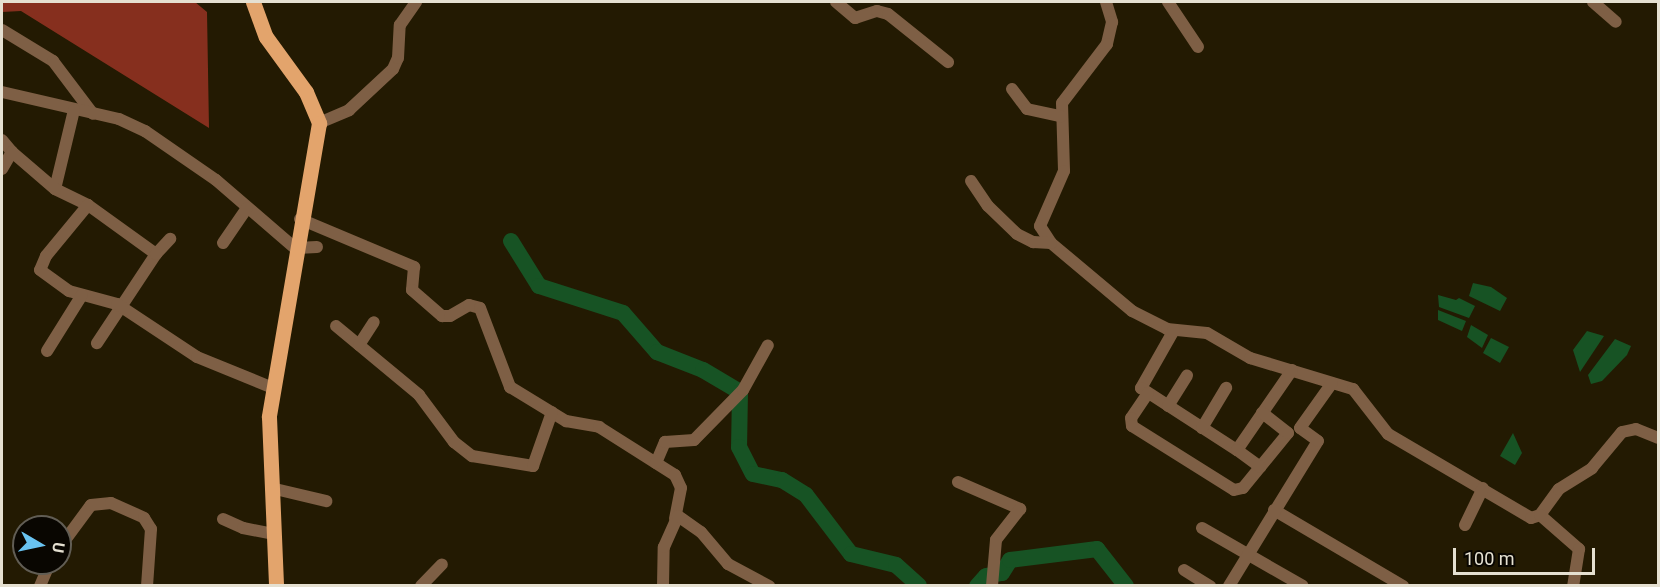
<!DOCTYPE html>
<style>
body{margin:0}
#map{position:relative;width:1660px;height:587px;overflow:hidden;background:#231a02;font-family:Roboto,sans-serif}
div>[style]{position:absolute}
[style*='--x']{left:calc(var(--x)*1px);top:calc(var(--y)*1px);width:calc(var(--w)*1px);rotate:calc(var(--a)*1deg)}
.forest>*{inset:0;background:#862f1e}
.water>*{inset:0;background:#175324}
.river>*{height:16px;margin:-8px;padding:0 8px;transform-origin:8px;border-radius:8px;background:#175324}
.minor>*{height:12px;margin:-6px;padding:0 6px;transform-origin:6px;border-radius:6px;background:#7e5f45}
.major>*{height:15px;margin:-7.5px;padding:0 7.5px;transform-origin:7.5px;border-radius:7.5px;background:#e3a46c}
span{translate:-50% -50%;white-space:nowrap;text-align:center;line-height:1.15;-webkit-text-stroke:4.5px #090601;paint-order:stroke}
.frame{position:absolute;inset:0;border:3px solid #e5e0d1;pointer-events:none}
.north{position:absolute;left:12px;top:515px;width:60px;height:60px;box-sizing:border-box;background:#090601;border:2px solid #615d54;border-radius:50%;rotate:99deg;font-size:16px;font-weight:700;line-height:24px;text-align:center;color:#e5e0d1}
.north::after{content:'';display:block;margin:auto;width:21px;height:27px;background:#69c3f1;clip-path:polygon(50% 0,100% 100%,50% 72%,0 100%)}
.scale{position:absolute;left:1453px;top:548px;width:142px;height:27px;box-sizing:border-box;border:3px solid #e5e0d1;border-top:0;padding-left:8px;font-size:18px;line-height:21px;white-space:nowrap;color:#e5e0d1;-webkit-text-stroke:4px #090601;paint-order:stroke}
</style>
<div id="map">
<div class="forest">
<div style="clip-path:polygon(2px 2px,195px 2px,207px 12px,209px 128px,21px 11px,2px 12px)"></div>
</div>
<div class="water">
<div style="clip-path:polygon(1473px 283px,1491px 287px,1507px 298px,1500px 311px,1469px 296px)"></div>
<div style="clip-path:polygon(1438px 295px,1456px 300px,1459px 298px,1475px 306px,1469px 318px,1439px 307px)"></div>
<div style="clip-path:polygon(1438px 310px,1466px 321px,1462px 331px,1438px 320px)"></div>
<div style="clip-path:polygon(1471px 325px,1488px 335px,1482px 348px,1467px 337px)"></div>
<div style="clip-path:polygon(1587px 331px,1604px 336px,1580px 372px,1573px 350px)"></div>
<div style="clip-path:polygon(1491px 338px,1509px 347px,1500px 363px,1483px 353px)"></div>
<div style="clip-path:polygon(1615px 339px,1631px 346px,1627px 355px,1602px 381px,1591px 384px,1588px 375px)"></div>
<div style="clip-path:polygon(1513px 433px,1522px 453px,1515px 465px,1500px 456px)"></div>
</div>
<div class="river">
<div style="--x:511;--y:241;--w:53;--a:58.1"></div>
<div style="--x:539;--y:286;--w:88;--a:17.8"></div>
<div style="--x:623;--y:313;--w:52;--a:48.9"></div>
<div style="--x:657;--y:352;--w:49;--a:21.4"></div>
<div style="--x:703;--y:370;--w:43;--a:30.7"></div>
<div style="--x:740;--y:392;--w:55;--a:91"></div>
<div style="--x:739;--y:447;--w:30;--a:63"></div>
<div style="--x:753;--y:474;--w:30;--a:12"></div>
<div style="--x:782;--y:480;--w:28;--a:32"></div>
<div style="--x:806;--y:495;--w:74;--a:52.7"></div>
<div style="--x:851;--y:554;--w:46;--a:13.7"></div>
<div style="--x:896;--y:565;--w:31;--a:42"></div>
<div style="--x:977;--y:586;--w:13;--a:-48"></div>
<div style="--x:986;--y:576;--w:16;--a:-11"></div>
<div style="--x:1002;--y:573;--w:15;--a:-58"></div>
<div style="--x:1010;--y:560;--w:88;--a:-7.2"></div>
<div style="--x:1097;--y:549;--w:47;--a:51.9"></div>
</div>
<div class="minor">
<div style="--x:836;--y:2;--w:25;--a:40"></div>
<div style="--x:855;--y:18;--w:23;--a:-18"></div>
<div style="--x:877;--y:11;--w:11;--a:15"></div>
<div style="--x:888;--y:14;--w:77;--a:38.7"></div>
<div style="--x:1106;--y:2;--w:21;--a:73"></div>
<div style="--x:1112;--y:22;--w:23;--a:103"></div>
<div style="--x:1107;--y:44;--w:74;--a:127.3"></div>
<div style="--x:1062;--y:103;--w:68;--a:88.3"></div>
<div style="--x:1064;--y:171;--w:60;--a:113.6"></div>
<div style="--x:1040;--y:226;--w:20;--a:57"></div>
<div style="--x:1051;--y:243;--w:106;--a:40"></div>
<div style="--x:1132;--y:311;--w:39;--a:27"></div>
<div style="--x:1167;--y:329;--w:40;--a:5.7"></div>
<div style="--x:1207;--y:333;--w:50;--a:30.2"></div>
<div style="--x:1250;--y:358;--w:108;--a:16.8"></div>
<div style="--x:1353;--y:389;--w:57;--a:52.1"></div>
<div style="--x:1388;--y:434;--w:166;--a:30.4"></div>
<div style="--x:1531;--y:518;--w:9;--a:-18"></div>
<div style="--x:1540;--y:515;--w:32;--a:-54"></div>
<div style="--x:1559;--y:489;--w:39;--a:-32"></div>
<div style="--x:1592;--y:468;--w:47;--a:-50.2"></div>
<div style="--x:1622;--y:432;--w:14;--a:-12"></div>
<div style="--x:1636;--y:429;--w:24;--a:22"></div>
<div style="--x:1168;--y:2;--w:54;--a:56.3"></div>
<div style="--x:1593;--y:2;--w:30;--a:41"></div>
<div style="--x:2;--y:30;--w:60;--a:31.3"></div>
<div style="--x:53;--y:61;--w:66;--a:53"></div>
<div style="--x:1012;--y:89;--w:25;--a:53"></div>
<div style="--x:1027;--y:109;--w:35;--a:12"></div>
<div style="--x:2;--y:92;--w:120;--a:13"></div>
<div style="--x:119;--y:119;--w:29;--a:25"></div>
<div style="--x:145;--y:131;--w:86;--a:34.6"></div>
<div style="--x:216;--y:180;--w:107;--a:40.8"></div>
<div style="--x:74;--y:110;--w:81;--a:103.5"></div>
<div style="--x:55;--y:189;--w:37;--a:26"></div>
<div style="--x:88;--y:205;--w:84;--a:35.8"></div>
<div style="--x:156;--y:254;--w:107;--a:123.5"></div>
<div style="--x:319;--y:123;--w:33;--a:-23"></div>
<div style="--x:349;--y:110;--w:60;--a:-43"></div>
<div style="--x:393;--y:69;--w:12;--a:-66"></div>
<div style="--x:398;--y:58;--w:33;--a:-87"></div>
<div style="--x:400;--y:25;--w:28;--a:-55"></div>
<div style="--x:2;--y:140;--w:16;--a:50"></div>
<div style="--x:2;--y:169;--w:20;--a:-60"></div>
<div style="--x:12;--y:152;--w:57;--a:40.7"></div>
<div style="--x:971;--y:181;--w:30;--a:56"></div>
<div style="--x:988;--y:206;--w:40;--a:44"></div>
<div style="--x:1017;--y:234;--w:18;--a:27"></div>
<div style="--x:1033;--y:242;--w:18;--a:3"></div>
<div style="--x:88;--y:205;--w:66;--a:129.5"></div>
<div style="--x:46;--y:256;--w:15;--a:113"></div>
<div style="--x:40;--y:270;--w:36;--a:36"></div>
<div style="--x:69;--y:291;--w:50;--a:15.2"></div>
<div style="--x:117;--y:304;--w:96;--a:33.5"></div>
<div style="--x:197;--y:357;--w:82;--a:22.2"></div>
<div style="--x:300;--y:219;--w:124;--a:22.8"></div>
<div style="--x:414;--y:267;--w:23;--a:95"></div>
<div style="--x:412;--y:290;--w:40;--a:41"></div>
<div style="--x:442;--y:316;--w:8;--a:0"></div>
<div style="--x:450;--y:316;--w:22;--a:-30"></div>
<div style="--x:469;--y:305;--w:11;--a:15"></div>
<div style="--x:480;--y:308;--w:85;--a:69.2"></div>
<div style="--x:510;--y:387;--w:66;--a:31.3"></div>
<div style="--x:566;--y:421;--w:34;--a:10"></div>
<div style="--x:599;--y:427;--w:90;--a:32.3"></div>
<div style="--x:675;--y:475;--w:14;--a:65"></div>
<div style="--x:681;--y:488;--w:31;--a:101"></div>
<div style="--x:223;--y:243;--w:42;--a:-55.6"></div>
<div style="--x:297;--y:248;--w:20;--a:-3"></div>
<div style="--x:156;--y:254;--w:21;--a:-47"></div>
<div style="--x:336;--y:326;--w:108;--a:39.7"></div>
<div style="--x:419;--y:395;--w:59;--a:53.3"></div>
<div style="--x:454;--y:442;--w:23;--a:38"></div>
<div style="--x:472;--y:456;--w:62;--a:9.3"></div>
<div style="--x:533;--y:466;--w:57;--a:-70.6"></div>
<div style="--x:1174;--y:330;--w:67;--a:119.6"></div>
<div style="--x:1141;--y:388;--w:114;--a:32.9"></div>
<div style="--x:1237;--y:450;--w:97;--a:-55.5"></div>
<div style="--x:359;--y:345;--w:27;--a:-57"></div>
<div style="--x:47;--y:351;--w:66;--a:-58"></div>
<div style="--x:1148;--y:393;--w:30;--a:124"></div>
<div style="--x:1131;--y:418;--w:8;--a:83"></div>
<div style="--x:1132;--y:426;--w:120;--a:32.1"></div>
<div style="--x:1234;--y:490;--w:9;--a:-13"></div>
<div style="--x:1243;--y:488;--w:71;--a:-50.7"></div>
<div style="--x:1288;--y:433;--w:33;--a:-142"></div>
<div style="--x:1168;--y:406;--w:36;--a:-58"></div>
<div style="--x:1202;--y:428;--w:47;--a:-59"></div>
<div style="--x:1237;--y:450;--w:29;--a:36"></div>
<div style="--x:656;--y:463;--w:23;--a:-67"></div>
<div style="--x:665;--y:442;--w:29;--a:-4"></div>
<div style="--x:694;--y:440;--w:70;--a:-45.6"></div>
<div style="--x:743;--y:390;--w:51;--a:-60.9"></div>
<div style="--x:958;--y:482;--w:68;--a:23.5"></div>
<div style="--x:1020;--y:509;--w:39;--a:128"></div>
<div style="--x:996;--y:540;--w:46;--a:95"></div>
<div style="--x:271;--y:488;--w:57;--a:13.3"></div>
<div style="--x:1274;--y:510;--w:150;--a:30.5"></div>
<div style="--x:1540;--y:515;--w:52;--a:41.1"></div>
<div style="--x:1579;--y:549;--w:37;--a:99"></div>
<div style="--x:223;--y:519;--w:22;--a:24"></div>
<div style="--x:243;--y:528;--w:32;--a:11"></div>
<div style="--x:1465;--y:525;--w:41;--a:-64.1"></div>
<div style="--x:1202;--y:528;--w:116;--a:29.9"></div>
<div style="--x:60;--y:547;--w:52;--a:-53.6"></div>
<div style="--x:91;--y:505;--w:20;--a:-6"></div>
<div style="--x:111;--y:503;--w:36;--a:24"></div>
<div style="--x:144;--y:518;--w:13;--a:58"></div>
<div style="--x:151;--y:529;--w:57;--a:94"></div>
<div style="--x:1184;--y:570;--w:31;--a:32"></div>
<div style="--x:40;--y:586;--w:25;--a:-67"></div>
<div style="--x:421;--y:586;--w:30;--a:-46"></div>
<div style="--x:663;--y:586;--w:39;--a:-89"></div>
<div style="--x:664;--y:547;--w:34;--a:-66"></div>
<div style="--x:678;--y:516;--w:28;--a:35"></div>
<div style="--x:701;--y:532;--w:42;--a:49.8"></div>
<div style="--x:728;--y:564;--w:47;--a:28.2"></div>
<div style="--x:1229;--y:586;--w:170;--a:-58.5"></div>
<div style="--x:1318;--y:441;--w:22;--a:-144"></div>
<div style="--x:1300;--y:428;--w:55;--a:-54.6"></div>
</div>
<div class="major">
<div style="--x:253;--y:2;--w:37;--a:70"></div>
<div style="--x:266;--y:37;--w:68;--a:54"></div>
<div style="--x:306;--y:92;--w:34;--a:67"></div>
<div style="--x:319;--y:123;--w:298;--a:99.7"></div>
<div style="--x:269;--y:417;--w:169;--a:87.6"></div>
</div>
<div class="frame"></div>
<div class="north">U</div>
<div class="scale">100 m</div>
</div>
